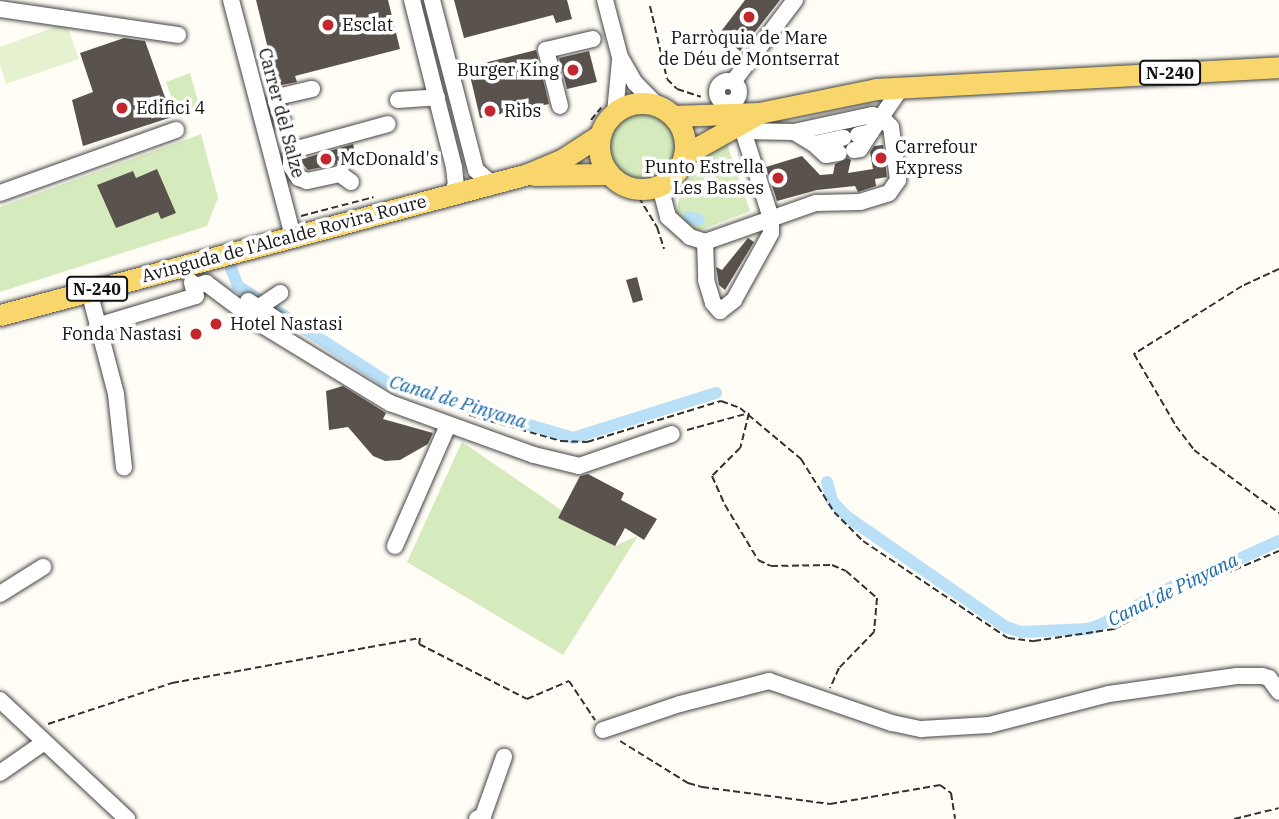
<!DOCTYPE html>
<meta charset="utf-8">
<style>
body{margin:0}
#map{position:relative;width:1279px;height:819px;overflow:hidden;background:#fffdf5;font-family:"IBM Plex Serif",serif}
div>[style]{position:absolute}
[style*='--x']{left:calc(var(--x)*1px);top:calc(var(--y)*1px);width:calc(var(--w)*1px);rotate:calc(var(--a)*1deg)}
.green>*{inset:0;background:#d5ebbd}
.round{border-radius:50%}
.pitch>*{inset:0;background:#e6f2cf}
.water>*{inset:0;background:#b9e0f7}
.canal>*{height:12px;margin:-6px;padding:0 6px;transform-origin:6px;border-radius:6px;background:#b9e0f7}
.building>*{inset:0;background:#5a524d}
.path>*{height:2px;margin-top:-1px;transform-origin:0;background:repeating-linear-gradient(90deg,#333 0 7px,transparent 0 10.5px)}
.roads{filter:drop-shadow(0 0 2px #444) drop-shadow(0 0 2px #444)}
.minor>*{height:16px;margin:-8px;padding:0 8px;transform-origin:8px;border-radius:8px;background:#fff}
.minor>.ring{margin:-8px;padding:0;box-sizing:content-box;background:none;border:16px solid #fff;border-radius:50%}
.major>*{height:21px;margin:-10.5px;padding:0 10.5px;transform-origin:10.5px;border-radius:10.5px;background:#f9d66b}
.major>.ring{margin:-10.5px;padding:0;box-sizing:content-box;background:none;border:21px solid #f9d66b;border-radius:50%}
.dots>*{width:19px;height:19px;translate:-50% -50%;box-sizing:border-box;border:4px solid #fff;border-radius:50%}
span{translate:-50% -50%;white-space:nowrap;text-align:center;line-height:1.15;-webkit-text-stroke:7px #fff;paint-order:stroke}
.shield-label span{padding:2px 5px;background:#fff;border:2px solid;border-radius:5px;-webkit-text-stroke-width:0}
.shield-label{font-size:16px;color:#111;font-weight:700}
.poi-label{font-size:18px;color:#111}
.left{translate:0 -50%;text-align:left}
.right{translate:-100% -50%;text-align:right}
.street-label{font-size:18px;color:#111}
.water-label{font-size:19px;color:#1768a6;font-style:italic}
</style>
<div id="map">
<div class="green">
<div style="clip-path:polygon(190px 73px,199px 105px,177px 113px,166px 82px)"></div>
<div class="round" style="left:606px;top:110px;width:72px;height:72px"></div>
<div style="clip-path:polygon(201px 134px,218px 198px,207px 226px,0 292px,0 207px)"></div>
<div style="clip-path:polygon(727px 144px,750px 211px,693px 233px,676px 218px,680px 193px,704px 158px)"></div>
<div style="clip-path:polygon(462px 442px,614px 546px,638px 536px,563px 655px,407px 562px)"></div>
</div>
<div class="pitch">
<div style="clip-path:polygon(66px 23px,79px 59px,6px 84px,0 64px,0 47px)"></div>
</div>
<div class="water">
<div style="clip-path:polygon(687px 211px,703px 215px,705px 222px,699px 226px,686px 223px,683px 216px)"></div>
</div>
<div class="canal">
<div style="--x:231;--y:268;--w:19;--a:69"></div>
<div style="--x:238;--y:286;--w:181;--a:32.8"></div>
<div style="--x:390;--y:384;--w:191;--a:16.4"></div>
<div style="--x:573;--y:438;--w:150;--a:-17.5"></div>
<div style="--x:827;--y:482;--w:20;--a:75"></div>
<div style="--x:832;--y:501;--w:21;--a:47"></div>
<div style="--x:846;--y:516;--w:195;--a:34.8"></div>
<div style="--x:1006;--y:627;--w:16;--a:18"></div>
<div style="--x:1021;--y:632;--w:67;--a:-2.6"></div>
<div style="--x:1088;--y:629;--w:13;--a:-18"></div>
<div style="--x:1100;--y:625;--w:98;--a:-27.9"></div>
<div style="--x:1187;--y:579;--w:29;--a:-18"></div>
<div style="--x:1215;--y:570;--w:70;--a:-24.4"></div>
</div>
<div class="building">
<div style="clip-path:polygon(256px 0,388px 0,400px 49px,295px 76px,297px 82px,281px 85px,279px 80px,276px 81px)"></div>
<div style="clip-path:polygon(454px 0,567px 0,572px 19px,556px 23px,553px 15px,464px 38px)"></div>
<div style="clip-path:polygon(745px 0,780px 0,740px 51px,719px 34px)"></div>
<div style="clip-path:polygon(124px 38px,145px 41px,172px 117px,83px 146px,72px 100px,93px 92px,80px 53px)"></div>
<div style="clip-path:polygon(536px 50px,549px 104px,480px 118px,468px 67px)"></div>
<div style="clip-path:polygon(589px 51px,597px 82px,567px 89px,559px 58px)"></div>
<div style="clip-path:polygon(353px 144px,358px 165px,349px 167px,338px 164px,308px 170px,302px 163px,302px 159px)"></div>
<div style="clip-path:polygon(883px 145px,887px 177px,875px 179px,876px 186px,858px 192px,855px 186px,817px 190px,777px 201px,766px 167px,802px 156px,820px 175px,833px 174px,835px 164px,848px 158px,851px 160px,848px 173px,873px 169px,870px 152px,874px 146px)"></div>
<div style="clip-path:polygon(157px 169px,176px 213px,161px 219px,158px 212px,116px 228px,97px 185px,133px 171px,136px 178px)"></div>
<div style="clip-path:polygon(748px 238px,754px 242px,725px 290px,719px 285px,716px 267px,722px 270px)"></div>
<div style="clip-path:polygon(637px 277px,643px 300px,633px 303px,626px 280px)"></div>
<div style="clip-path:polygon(343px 386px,386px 413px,383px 419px,433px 433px,428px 444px,400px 460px,385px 461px,373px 456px,348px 427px,329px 430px,326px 391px)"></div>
<div style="clip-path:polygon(588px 474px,624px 493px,621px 500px,657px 519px,644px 540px,625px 528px,615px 546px,558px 518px,580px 476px)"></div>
</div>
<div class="path">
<div style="--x:650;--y:6;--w:75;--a:76.9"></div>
<div style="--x:667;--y:79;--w:14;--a:45"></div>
<div style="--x:677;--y:89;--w:25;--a:18"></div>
<div style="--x:591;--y:120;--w:16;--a:-50"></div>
<div style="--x:633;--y:188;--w:46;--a:58.4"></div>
<div style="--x:657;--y:227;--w:23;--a:72"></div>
<div style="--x:301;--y:216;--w:75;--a:-14.6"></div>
<div style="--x:1279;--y:269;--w:41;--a:155.3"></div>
<div style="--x:1242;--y:286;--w:128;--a:147.8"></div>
<div style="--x:1134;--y:354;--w:83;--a:59.7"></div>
<div style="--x:1176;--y:426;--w:30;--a:53"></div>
<div style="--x:1194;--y:450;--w:106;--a:36.5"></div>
<div style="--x:469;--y:415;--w:96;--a:15.8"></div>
<div style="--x:561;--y:441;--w:26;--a:2"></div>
<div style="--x:587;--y:442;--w:140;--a:-17"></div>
<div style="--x:721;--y:401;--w:20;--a:20"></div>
<div style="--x:740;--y:408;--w:80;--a:39.9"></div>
<div style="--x:801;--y:459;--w:62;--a:58.1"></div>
<div style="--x:834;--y:512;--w:41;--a:45"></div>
<div style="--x:863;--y:541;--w:174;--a:33.8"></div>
<div style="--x:1008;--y:638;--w:26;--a:7"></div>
<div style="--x:1034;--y:641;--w:81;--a:-8.5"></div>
<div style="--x:1114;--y:629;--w:93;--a:-27.7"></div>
<div style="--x:1196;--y:586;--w:90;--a:-22.9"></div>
<div style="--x:687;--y:430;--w:64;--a:-15.3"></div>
<div style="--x:749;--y:413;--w:36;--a:104"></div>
<div style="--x:740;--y:448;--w:40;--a:135"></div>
<div style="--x:712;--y:476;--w:32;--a:66"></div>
<div style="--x:725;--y:505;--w:64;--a:59"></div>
<div style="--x:758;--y:560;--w:14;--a:25"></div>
<div style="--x:771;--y:566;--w:61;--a:-0.9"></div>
<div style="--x:832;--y:565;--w:15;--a:23"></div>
<div style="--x:846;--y:571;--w:41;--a:41.1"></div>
<div style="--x:877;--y:598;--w:34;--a:95"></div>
<div style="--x:874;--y:632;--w:50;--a:134.2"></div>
<div style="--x:839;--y:668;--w:22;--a:114"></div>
<div style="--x:48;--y:724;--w:131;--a:-18.3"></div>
<div style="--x:172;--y:683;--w:252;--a:-10.3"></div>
<div style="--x:420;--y:638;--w:6;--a:99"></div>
<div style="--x:419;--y:644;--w:121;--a:27"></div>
<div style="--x:527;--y:699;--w:46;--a:-23.2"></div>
<div style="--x:569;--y:681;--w:47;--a:56.3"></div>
<div style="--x:620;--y:741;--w:80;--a:31.7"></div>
<div style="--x:688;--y:783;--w:15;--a:16"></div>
<div style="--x:702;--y:787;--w:129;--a:7.6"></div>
<div style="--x:830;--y:804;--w:112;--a:-9.8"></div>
<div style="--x:940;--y:785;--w:14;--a:36"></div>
<div style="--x:951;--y:793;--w:26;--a:81"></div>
<div style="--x:1234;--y:819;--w:46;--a:-13.7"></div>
</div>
<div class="roads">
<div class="minor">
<div style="--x:231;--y:0;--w:244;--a:75.3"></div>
<div style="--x:412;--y:0;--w:172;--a:75.9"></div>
<div style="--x:454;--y:167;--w:18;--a:84"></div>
<div style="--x:456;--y:185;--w:10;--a:119"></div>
<div style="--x:432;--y:0;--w:176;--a:75.5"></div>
<div style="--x:476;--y:170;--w:21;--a:41"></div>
<div style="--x:605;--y:0;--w:59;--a:75.3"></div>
<div style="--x:620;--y:57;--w:30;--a:60"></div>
<div style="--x:635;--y:83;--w:33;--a:45"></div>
<div style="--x:0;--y:9;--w:180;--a:8.3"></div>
<div class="ring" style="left:717px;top:81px;width:6px;height:6px"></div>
<div style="--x:733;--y:82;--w:103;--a:-52.9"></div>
<div style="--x:398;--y:100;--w:39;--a:-4"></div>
<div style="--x:560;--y:106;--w:58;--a:-104"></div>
<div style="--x:546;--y:50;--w:48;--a:-13.2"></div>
<div style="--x:615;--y:113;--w:53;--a:-84.6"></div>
<div style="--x:283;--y:123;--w:23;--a:-108"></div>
<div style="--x:276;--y:101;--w:4;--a:-76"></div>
<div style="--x:277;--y:97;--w:36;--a:-13"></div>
<div style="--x:794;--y:132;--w:23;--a:31"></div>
<div style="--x:814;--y:144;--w:30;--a:-12"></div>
<div style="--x:858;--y:135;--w:13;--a:-13"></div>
<div style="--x:871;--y:132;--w:53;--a:-55.7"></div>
<div style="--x:814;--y:144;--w:16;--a:43"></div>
<div style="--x:826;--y:155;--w:13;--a:-9"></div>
<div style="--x:854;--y:150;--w:6;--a:-9"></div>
<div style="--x:860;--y:149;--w:20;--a:-57"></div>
<div style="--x:667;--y:181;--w:17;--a:103"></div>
<div style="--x:663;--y:198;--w:20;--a:75"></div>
<div style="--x:668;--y:217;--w:30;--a:42"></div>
<div style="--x:690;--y:237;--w:16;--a:18"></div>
<div style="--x:705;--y:242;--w:118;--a:-19.4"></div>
<div style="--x:816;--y:203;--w:44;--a:-1.3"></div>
<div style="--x:860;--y:202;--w:30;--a:-17"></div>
<div style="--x:889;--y:193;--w:16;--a:-55"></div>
<div style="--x:898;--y:180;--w:53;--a:-97.5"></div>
<div style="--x:891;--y:127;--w:14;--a:-135"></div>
<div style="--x:881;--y:117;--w:9;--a:-167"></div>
<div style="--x:872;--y:115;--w:80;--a:167.7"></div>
<div style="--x:794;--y:132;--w:51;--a:-178.9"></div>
<div style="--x:351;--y:182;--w:14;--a:-144"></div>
<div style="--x:340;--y:174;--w:34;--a:168"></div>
<div style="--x:307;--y:181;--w:9;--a:-159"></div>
<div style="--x:299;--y:178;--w:14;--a:-124"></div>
<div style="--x:291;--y:166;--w:12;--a:-90"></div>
<div style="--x:291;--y:154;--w:8;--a:-40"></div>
<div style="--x:297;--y:149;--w:94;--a:-15.4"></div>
<div style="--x:0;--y:193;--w:187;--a:-19.7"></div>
<div style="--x:705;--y:242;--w:38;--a:88"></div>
<div style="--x:706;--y:280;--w:24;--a:73"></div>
<div style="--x:713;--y:303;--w:11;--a:49"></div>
<div style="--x:720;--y:311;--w:18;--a:-38"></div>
<div style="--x:734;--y:300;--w:77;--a:-61.1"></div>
<div style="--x:771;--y:233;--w:15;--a:-90"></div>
<div style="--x:771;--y:218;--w:91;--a:-107.8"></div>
<div style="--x:743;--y:131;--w:8;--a:-157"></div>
<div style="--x:193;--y:287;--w:14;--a:-17"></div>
<div style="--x:206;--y:283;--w:70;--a:36.9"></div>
<div style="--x:262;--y:325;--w:150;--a:31.4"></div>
<div style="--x:390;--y:403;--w:153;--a:19.9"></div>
<div style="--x:534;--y:455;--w:46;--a:13.7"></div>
<div style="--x:579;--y:466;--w:98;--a:-19"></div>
<div style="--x:89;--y:291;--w:106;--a:75.3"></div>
<div style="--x:116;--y:394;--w:74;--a:83.8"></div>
<div style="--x:248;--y:301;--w:35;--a:33"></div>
<div style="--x:258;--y:308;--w:27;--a:-34"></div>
<div style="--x:97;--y:326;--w:103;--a:-16.9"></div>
<div style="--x:196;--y:296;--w:14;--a:-107"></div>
<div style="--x:395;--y:546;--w:132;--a:-66.3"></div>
<div style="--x:0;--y:594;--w:51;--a:-32.1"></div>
<div style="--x:0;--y:700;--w:174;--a:43.1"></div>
<div style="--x:603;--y:730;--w:81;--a:-18.7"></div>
<div style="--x:680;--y:704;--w:92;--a:-14.5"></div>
<div style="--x:769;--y:681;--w:130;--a:18.9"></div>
<div style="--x:892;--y:723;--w:30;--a:12"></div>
<div style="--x:921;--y:729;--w:68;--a:-3.4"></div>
<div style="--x:989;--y:725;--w:124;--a:-14.5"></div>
<div style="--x:1109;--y:694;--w:129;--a:-8"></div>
<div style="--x:1237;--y:676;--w:25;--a:0"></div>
<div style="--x:1262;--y:676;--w:7;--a:16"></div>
<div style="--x:1269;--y:678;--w:17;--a:54"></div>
<div style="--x:0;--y:773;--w:52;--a:-34.9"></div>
<div style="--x:477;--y:819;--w:7;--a:-27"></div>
<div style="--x:483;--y:816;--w:63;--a:-70.4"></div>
</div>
<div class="major">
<div class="ring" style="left:599px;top:103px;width:65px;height:65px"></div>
<div style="--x:673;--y:116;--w:86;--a:-2"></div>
<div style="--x:759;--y:113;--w:120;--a:-11.5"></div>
<div style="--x:877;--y:89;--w:403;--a:-3.1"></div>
<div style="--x:684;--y:155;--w:80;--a:-29.1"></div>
<div style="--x:534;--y:175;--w:75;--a:-0.8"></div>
<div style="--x:0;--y:315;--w:547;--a:-14.95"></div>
<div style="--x:528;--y:174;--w:38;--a:-23"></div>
<div style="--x:563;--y:159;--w:44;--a:-33"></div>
</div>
</div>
<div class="dots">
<div style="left:749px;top:17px;background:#c4262e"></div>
<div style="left:328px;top:25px;background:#c4262e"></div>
<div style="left:573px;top:70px;background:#c4262e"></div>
<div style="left:122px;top:108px;background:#c4262e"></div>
<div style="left:490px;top:111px;background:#c4262e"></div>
<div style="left:881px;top:158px;background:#c4262e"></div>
<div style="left:326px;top:159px;background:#c4262e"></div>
<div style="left:778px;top:178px;background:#c4262e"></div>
<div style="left:216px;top:324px;background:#c4262e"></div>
<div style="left:196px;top:334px;background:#c4262e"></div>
</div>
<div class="shield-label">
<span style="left:1170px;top:73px">N-240</span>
<span style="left:97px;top:289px">N-240</span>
</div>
<div class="poi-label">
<span class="left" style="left:342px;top:25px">Esclat</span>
<span style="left:749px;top:49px">Parròquia de Mare<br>de Déu de Montserrat</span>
<span class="right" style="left:559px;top:70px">Burger King</span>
<span class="left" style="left:136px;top:108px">Edifici 4</span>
<span class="left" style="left:504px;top:111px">Ribs</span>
<span class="left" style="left:895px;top:158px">Carrefour<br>Express</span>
<span class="left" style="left:340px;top:159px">McDonald's</span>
<span class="right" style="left:764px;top:178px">Punto Estrella<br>Les Basses</span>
<span class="left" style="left:230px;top:324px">Hotel Nastasi</span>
<span class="right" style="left:182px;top:334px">Fonda Nastasi</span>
</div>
<div class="street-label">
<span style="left:281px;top:113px;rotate:75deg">Carrer del Salze</span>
<span style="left:284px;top:239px;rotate:-15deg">Avinguda de l'Alcalde Rovira Roure</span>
</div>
<div class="water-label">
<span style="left:458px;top:402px;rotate:17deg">Canal de Pinyana</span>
<span style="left:1173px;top:590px;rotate:-26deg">Canal de Pinyana</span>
</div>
</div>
